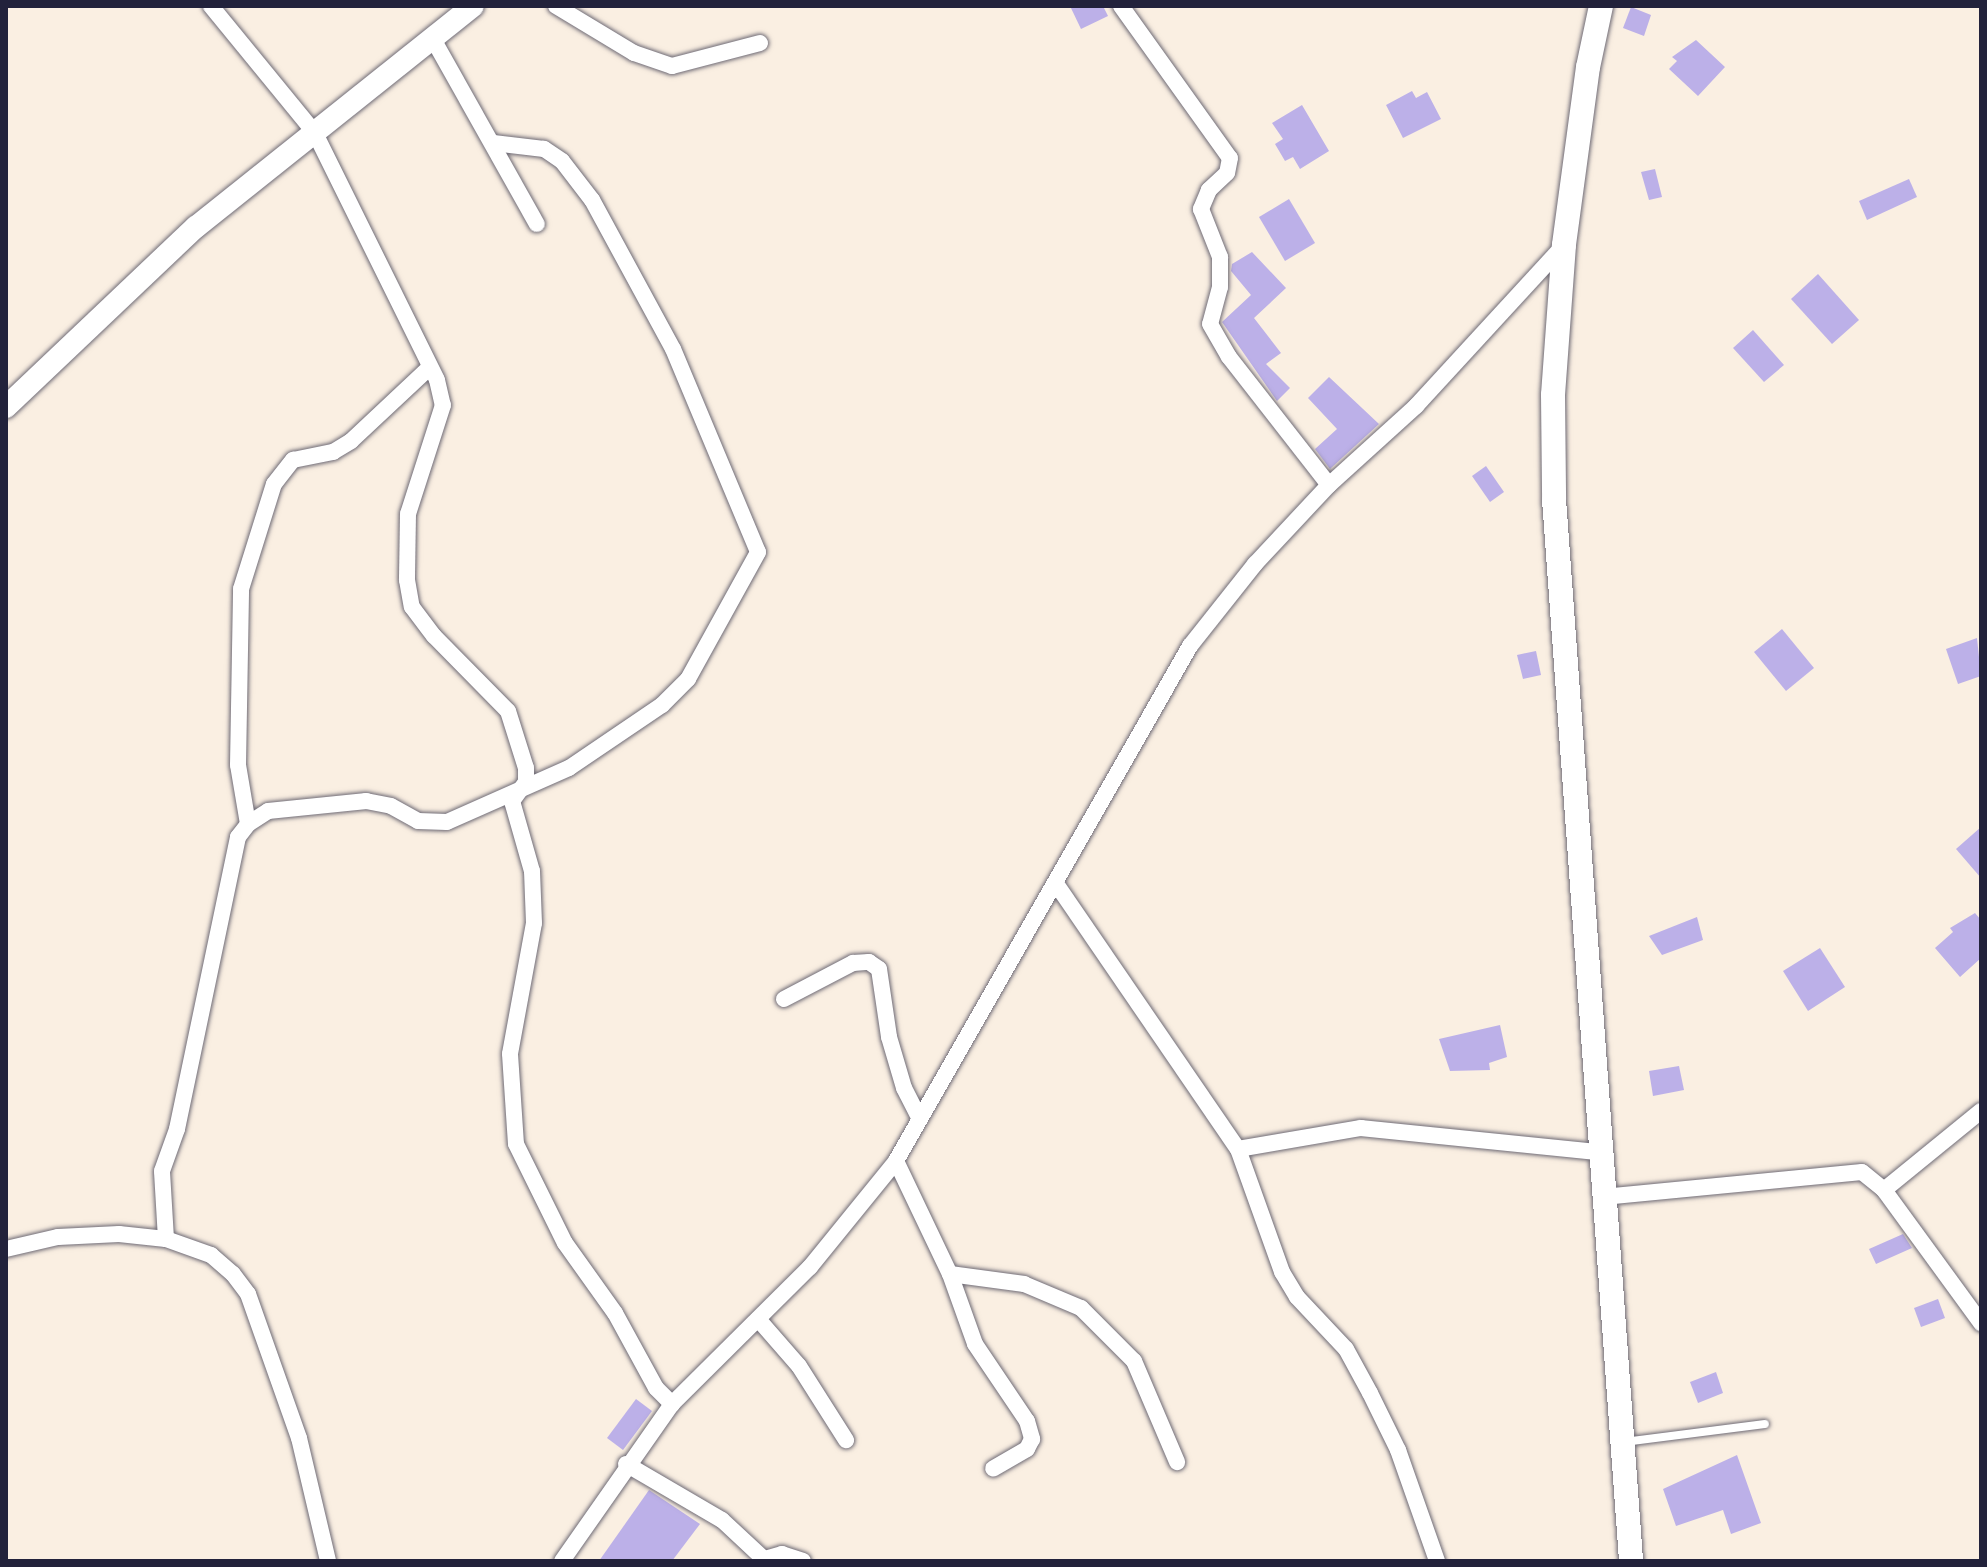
<!DOCTYPE html>
<style>
body{margin:0}
#map{position:relative;width:1987px;height:1567px;overflow:hidden;background:#faefe2;font-family:"Playpen Sans",sans-serif}
div>[style]{position:absolute}
[style*='--x']{left:calc(var(--x)*1px);top:calc(var(--y)*1px);width:calc(var(--w)*1px);rotate:calc(var(--a)*1deg)}
.building>*{inset:0;background:#bcb0e8}
.roads{filter:drop-shadow(0 0 2px #6e6a75) drop-shadow(0 0 2px #6e6a75)}
.lane>*{height:8px;margin:-4px;padding:0 4px;transform-origin:4px;border-radius:4px;background:#fff}
.street>*{height:16px;margin:-8px;padding:0 8px;transform-origin:8px;border-radius:8px;background:#fff}
.secondary>*{height:22px;margin:-11px;padding:0 11px;transform-origin:11px;border-radius:11px;background:#fff}
.primary>*{height:24px;margin:-12px;padding:0 12px;transform-origin:12px;border-radius:12px;background:#fff}
span{translate:-50% -50%;white-space:nowrap;text-align:center;line-height:1.15;-webkit-text-stroke:8px #fff;paint-order:stroke}
.frame{position:absolute;inset:0;border:8px solid #22223b;pointer-events:none}
</style>
<div id="map">
<div class="building">
<div style="clip-path:polygon(1070px 6px,1103px 6px,1108px 16px,1081px 29px)"></div>
<div style="clip-path:polygon(1631px 7px,1651px 15px,1644px 36px,1623px 28px)"></div>
<div style="clip-path:polygon(1696px 40px,1725px 67px,1698px 96px,1669px 69px,1677px 61px,1672px 57px)"></div>
<div style="clip-path:polygon(1412px 91px,1416px 98px,1427px 92px,1441px 119px,1403px 138px,1386px 105px)"></div>
<div style="clip-path:polygon(1302px 105px,1329px 151px,1300px 169px,1293px 157px,1285px 161px,1275px 144px,1283px 139px,1272px 123px)"></div>
<div style="clip-path:polygon(1655px 169px,1662px 197px,1649px 200px,1641px 172px)"></div>
<div style="clip-path:polygon(1909px 179px,1917px 197px,1867px 220px,1859px 201px)"></div>
<div style="clip-path:polygon(1289px 199px,1315px 243px,1285px 261px,1259px 217px)"></div>
<div style="clip-path:polygon(1252px 252px,1286px 288px,1254px 318px,1281px 353px,1266px 364px,1290px 388px,1277px 401px,1222px 322px,1251px 295px,1231px 271px,1232px 264px)"></div>
<div style="clip-path:polygon(1818px 274px,1859px 320px,1832px 344px,1791px 299px)"></div>
<div style="clip-path:polygon(1753px 330px,1784px 365px,1764px 382px,1733px 348px)"></div>
<div style="clip-path:polygon(1329px 377px,1379px 424px,1330px 469px,1315px 449px,1337px 429px,1308px 398px)"></div>
<div style="clip-path:polygon(1486px 466px,1504px 492px,1490px 502px,1472px 476px)"></div>
<div style="clip-path:polygon(1782px 629px,1814px 668px,1786px 691px,1754px 652px)"></div>
<div style="clip-path:polygon(1977px 638px,1981px 676px,1958px 684px,1946px 649px)"></div>
<div style="clip-path:polygon(1536px 651px,1541px 675px,1523px 679px,1517px 655px)"></div>
<div style="clip-path:polygon(1981px 827px,1981px 878px,1956px 849px)"></div>
<div style="clip-path:polygon(1975px 913px,1981px 920px,1981px 958px,1960px 977px,1935px 948px,1953px 932px,1950px 928px)"></div>
<div style="clip-path:polygon(1697px 917px,1703px 940px,1662px 955px,1649px 936px)"></div>
<div style="clip-path:polygon(1820px 948px,1845px 987px,1808px 1011px,1783px 971px)"></div>
<div style="clip-path:polygon(1500px 1025px,1507px 1057px,1489px 1063px,1490px 1070px,1450px 1071px,1439px 1039px)"></div>
<div style="clip-path:polygon(1679px 1066px,1684px 1090px,1653px 1096px,1649px 1071px)"></div>
<div style="clip-path:polygon(1903px 1234px,1912px 1248px,1876px 1264px,1869px 1249px)"></div>
<div style="clip-path:polygon(1938px 1299px,1945px 1318px,1921px 1327px,1914px 1308px)"></div>
<div style="clip-path:polygon(1716px 1372px,1723px 1393px,1698px 1403px,1690px 1382px)"></div>
<div style="clip-path:polygon(636px 1399px,652px 1411px,623px 1450px,607px 1438px)"></div>
<div style="clip-path:polygon(1737px 1455px,1761px 1523px,1731px 1534px,1723px 1510px,1676px 1526px,1663px 1489px)"></div>
<div style="clip-path:polygon(649px 1490px,700px 1524px,672px 1561px,599px 1561px)"></div>
</div>
<div class="roads">
<div class="lane">
<div style="--x:1624;--y:1442;--w:142;--a:-7.3"></div>
</div>
<div class="street">
<div style="--x:211;--y:6;--w:164;--a:50.7"></div>
<div style="--x:315;--y:133;--w:275;--a:63.7"></div>
<div style="--x:437;--y:380;--w:26;--a:77"></div>
<div style="--x:443;--y:405;--w:114;--a:107.8"></div>
<div style="--x:408;--y:514;--w:66;--a:90.9"></div>
<div style="--x:407;--y:580;--w:27;--a:80"></div>
<div style="--x:412;--y:607;--w:36;--a:53"></div>
<div style="--x:434;--y:636;--w:105;--a:45.4"></div>
<div style="--x:508;--y:711;--w:60;--a:72.5"></div>
<div style="--x:526;--y:768;--w:14;--a:90"></div>
<div style="--x:526;--y:782;--w:24;--a:126"></div>
<div style="--x:512;--y:801;--w:73;--a:74.1"></div>
<div style="--x:532;--y:871;--w:52;--a:87.8"></div>
<div style="--x:534;--y:923;--w:133;--a:100.4"></div>
<div style="--x:510;--y:1054;--w:90;--a:86.2"></div>
<div style="--x:516;--y:1144;--w:110;--a:63.7"></div>
<div style="--x:565;--y:1243;--w:86;--a:54.5"></div>
<div style="--x:615;--y:1313;--w:85;--a:61.3"></div>
<div style="--x:656;--y:1388;--w:23;--a:45"></div>
<div style="--x:556;--y:6;--w:91;--a:31.1"></div>
<div style="--x:634;--y:53;--w:40;--a:18.9"></div>
<div style="--x:672;--y:66;--w:91;--a:-14.6"></div>
<div style="--x:1121;--y:6;--w:187;--a:54.4"></div>
<div style="--x:1230;--y:158;--w:15;--a:101"></div>
<div style="--x:1227;--y:173;--w:25;--a:137"></div>
<div style="--x:1209;--y:190;--w:21;--a:113"></div>
<div style="--x:1201;--y:209;--w:52;--a:68.4"></div>
<div style="--x:1220;--y:257;--w:30;--a:90"></div>
<div style="--x:1220;--y:287;--w:38;--a:105"></div>
<div style="--x:1210;--y:324;--w:38;--a:60"></div>
<div style="--x:1229;--y:357;--w:162;--a:52"></div>
<div style="--x:433;--y:39;--w:212;--a:60.7"></div>
<div style="--x:248;--y:824;--w:60;--a:-99.6"></div>
<div style="--x:238;--y:765;--w:176;--a:-89"></div>
<div style="--x:241;--y:589;--w:110;--a:-72.6"></div>
<div style="--x:274;--y:484;--w:31;--a:-52"></div>
<div style="--x:293;--y:460;--w:41;--a:-11.3"></div>
<div style="--x:333;--y:452;--w:21;--a:-31"></div>
<div style="--x:351;--y:441;--w:108;--a:-43.1"></div>
<div style="--x:1057;--y:885;--w:320;--a:55.6"></div>
<div style="--x:1238;--y:1149;--w:131;--a:70.3"></div>
<div style="--x:1282;--y:1272;--w:29;--a:59"></div>
<div style="--x:1297;--y:1297;--w:71;--a:46.7"></div>
<div style="--x:1346;--y:1349;--w:50;--a:61.4"></div>
<div style="--x:1370;--y:1393;--w:64;--a:63.8"></div>
<div style="--x:1398;--y:1450;--w:118;--a:70.6"></div>
<div style="--x:784;--y:999;--w:78;--a:-27.6"></div>
<div style="--x:853;--y:963;--w:16;--a:-4"></div>
<div style="--x:869;--y:962;--w:12;--a:35"></div>
<div style="--x:879;--y:969;--w:69;--a:81.6"></div>
<div style="--x:889;--y:1037;--w:53;--a:73.6"></div>
<div style="--x:904;--y:1088;--w:35;--a:63"></div>
<div style="--x:1238;--y:1149;--w:125;--a:-9.7"></div>
<div style="--x:1361;--y:1128;--w:239;--a:5.8"></div>
<div style="--x:896;--y:1161;--w:125;--a:64.5"></div>
<div style="--x:950;--y:1274;--w:74;--a:70.3"></div>
<div style="--x:975;--y:1344;--w:93;--a:56"></div>
<div style="--x:1027;--y:1421;--w:19;--a:74"></div>
<div style="--x:1032;--y:1439;--w:11;--a:117"></div>
<div style="--x:1027;--y:1449;--w:39;--a:150"></div>
<div style="--x:1884;--y:1190;--w:125;--a:-39.2"></div>
<div style="--x:1603;--y:1197;--w:260;--a:-5.5"></div>
<div style="--x:1862;--y:1172;--w:28;--a:39"></div>
<div style="--x:1884;--y:1190;--w:165;--a:53.9"></div>
<div style="--x:166;--y:1239;--w:68;--a:-93.4"></div>
<div style="--x:162;--y:1171;--w:45;--a:-70.3"></div>
<div style="--x:177;--y:1129;--w:298;--a:-78.2"></div>
<div style="--x:238;--y:837;--w:16;--a:-52"></div>
<div style="--x:248;--y:824;--w:24;--a:-33"></div>
<div style="--x:268;--y:811;--w:99;--a:-5.8"></div>
<div style="--x:366;--y:801;--w:25;--a:11"></div>
<div style="--x:391;--y:806;--w:31;--a:29"></div>
<div style="--x:418;--y:821;--w:29;--a:2"></div>
<div style="--x:447;--y:822;--w:133;--a:-23.9"></div>
<div style="--x:569;--y:768;--w:112;--a:-34.1"></div>
<div style="--x:662;--y:705;--w:37;--a:-45"></div>
<div style="--x:688;--y:679;--w:145;--a:-61.1"></div>
<div style="--x:758;--y:552;--w:220;--a:-112.7"></div>
<div style="--x:673;--y:349;--w:170;--a:-118.5"></div>
<div style="--x:592;--y:200;--w:49;--a:-127.6"></div>
<div style="--x:562;--y:161;--w:22;--a:-146"></div>
<div style="--x:544;--y:149;--w:51;--a:-173.3"></div>
<div style="--x:6;--y:1249;--w:53;--a:-13"></div>
<div style="--x:58;--y:1237;--w:61;--a:-2.8"></div>
<div style="--x:119;--y:1234;--w:47;--a:6.1"></div>
<div style="--x:166;--y:1239;--w:48;--a:19.6"></div>
<div style="--x:211;--y:1255;--w:29;--a:41"></div>
<div style="--x:233;--y:1274;--w:25;--a:53"></div>
<div style="--x:248;--y:1294;--w:153;--a:70.5"></div>
<div style="--x:299;--y:1438;--w:126;--a:76.7"></div>
<div style="--x:950;--y:1274;--w:75;--a:7.7"></div>
<div style="--x:1024;--y:1284;--w:62;--a:22.8"></div>
<div style="--x:1081;--y:1308;--w:75;--a:45"></div>
<div style="--x:1134;--y:1361;--w:110;--a:66.9"></div>
<div style="--x:758;--y:1319;--w:62;--a:48.9"></div>
<div style="--x:799;--y:1366;--w:88;--a:57.6"></div>
<div style="--x:626;--y:1464;--w:111;--a:30.3"></div>
<div style="--x:722;--y:1520;--w:60;--a:43"></div>
<div style="--x:765;--y:1559;--w:18;--a:-16"></div>
<div style="--x:782;--y:1554;--w:22;--a:18"></div>
<div style="--x:562;--y:1561;--w:192;--a:-55"></div>
<div style="--x:672;--y:1404;--w:194;--a:-44.8"></div>
<div style="--x:810;--y:1267;--w:136;--a:-50.9"></div>
<div style="--x:896;--y:1161;--w:593;--a:-60.28"></div>
<div style="--x:1190;--y:646;--w:105;--a:-51.6"></div>
<div style="--x:1255;--y:564;--w:108;--a:-46.9"></div>
<div style="--x:1329;--y:485;--w:118;--a:-42.2"></div>
<div style="--x:1416;--y:406;--w:219;--a:-47.4"></div>
</div>
<div class="secondary">
<div style="--x:6;--y:407;--w:262;--a:-43.5"></div>
<div style="--x:196;--y:227;--w:354;--a:-38.6"></div>
</div>
<div class="primary">
<div style="--x:1601;--y:6;--w:62;--a:102"></div>
<div style="--x:1588;--y:67;--w:180;--a:97.7"></div>
<div style="--x:1564;--y:245;--w:150;--a:94.2"></div>
<div style="--x:1553;--y:395;--w:104;--a:89.4"></div>
<div style="--x:1554;--y:499;--w:1065;--a:85.85"></div>
</div>
</div>
<div class="frame"></div>
</div>
